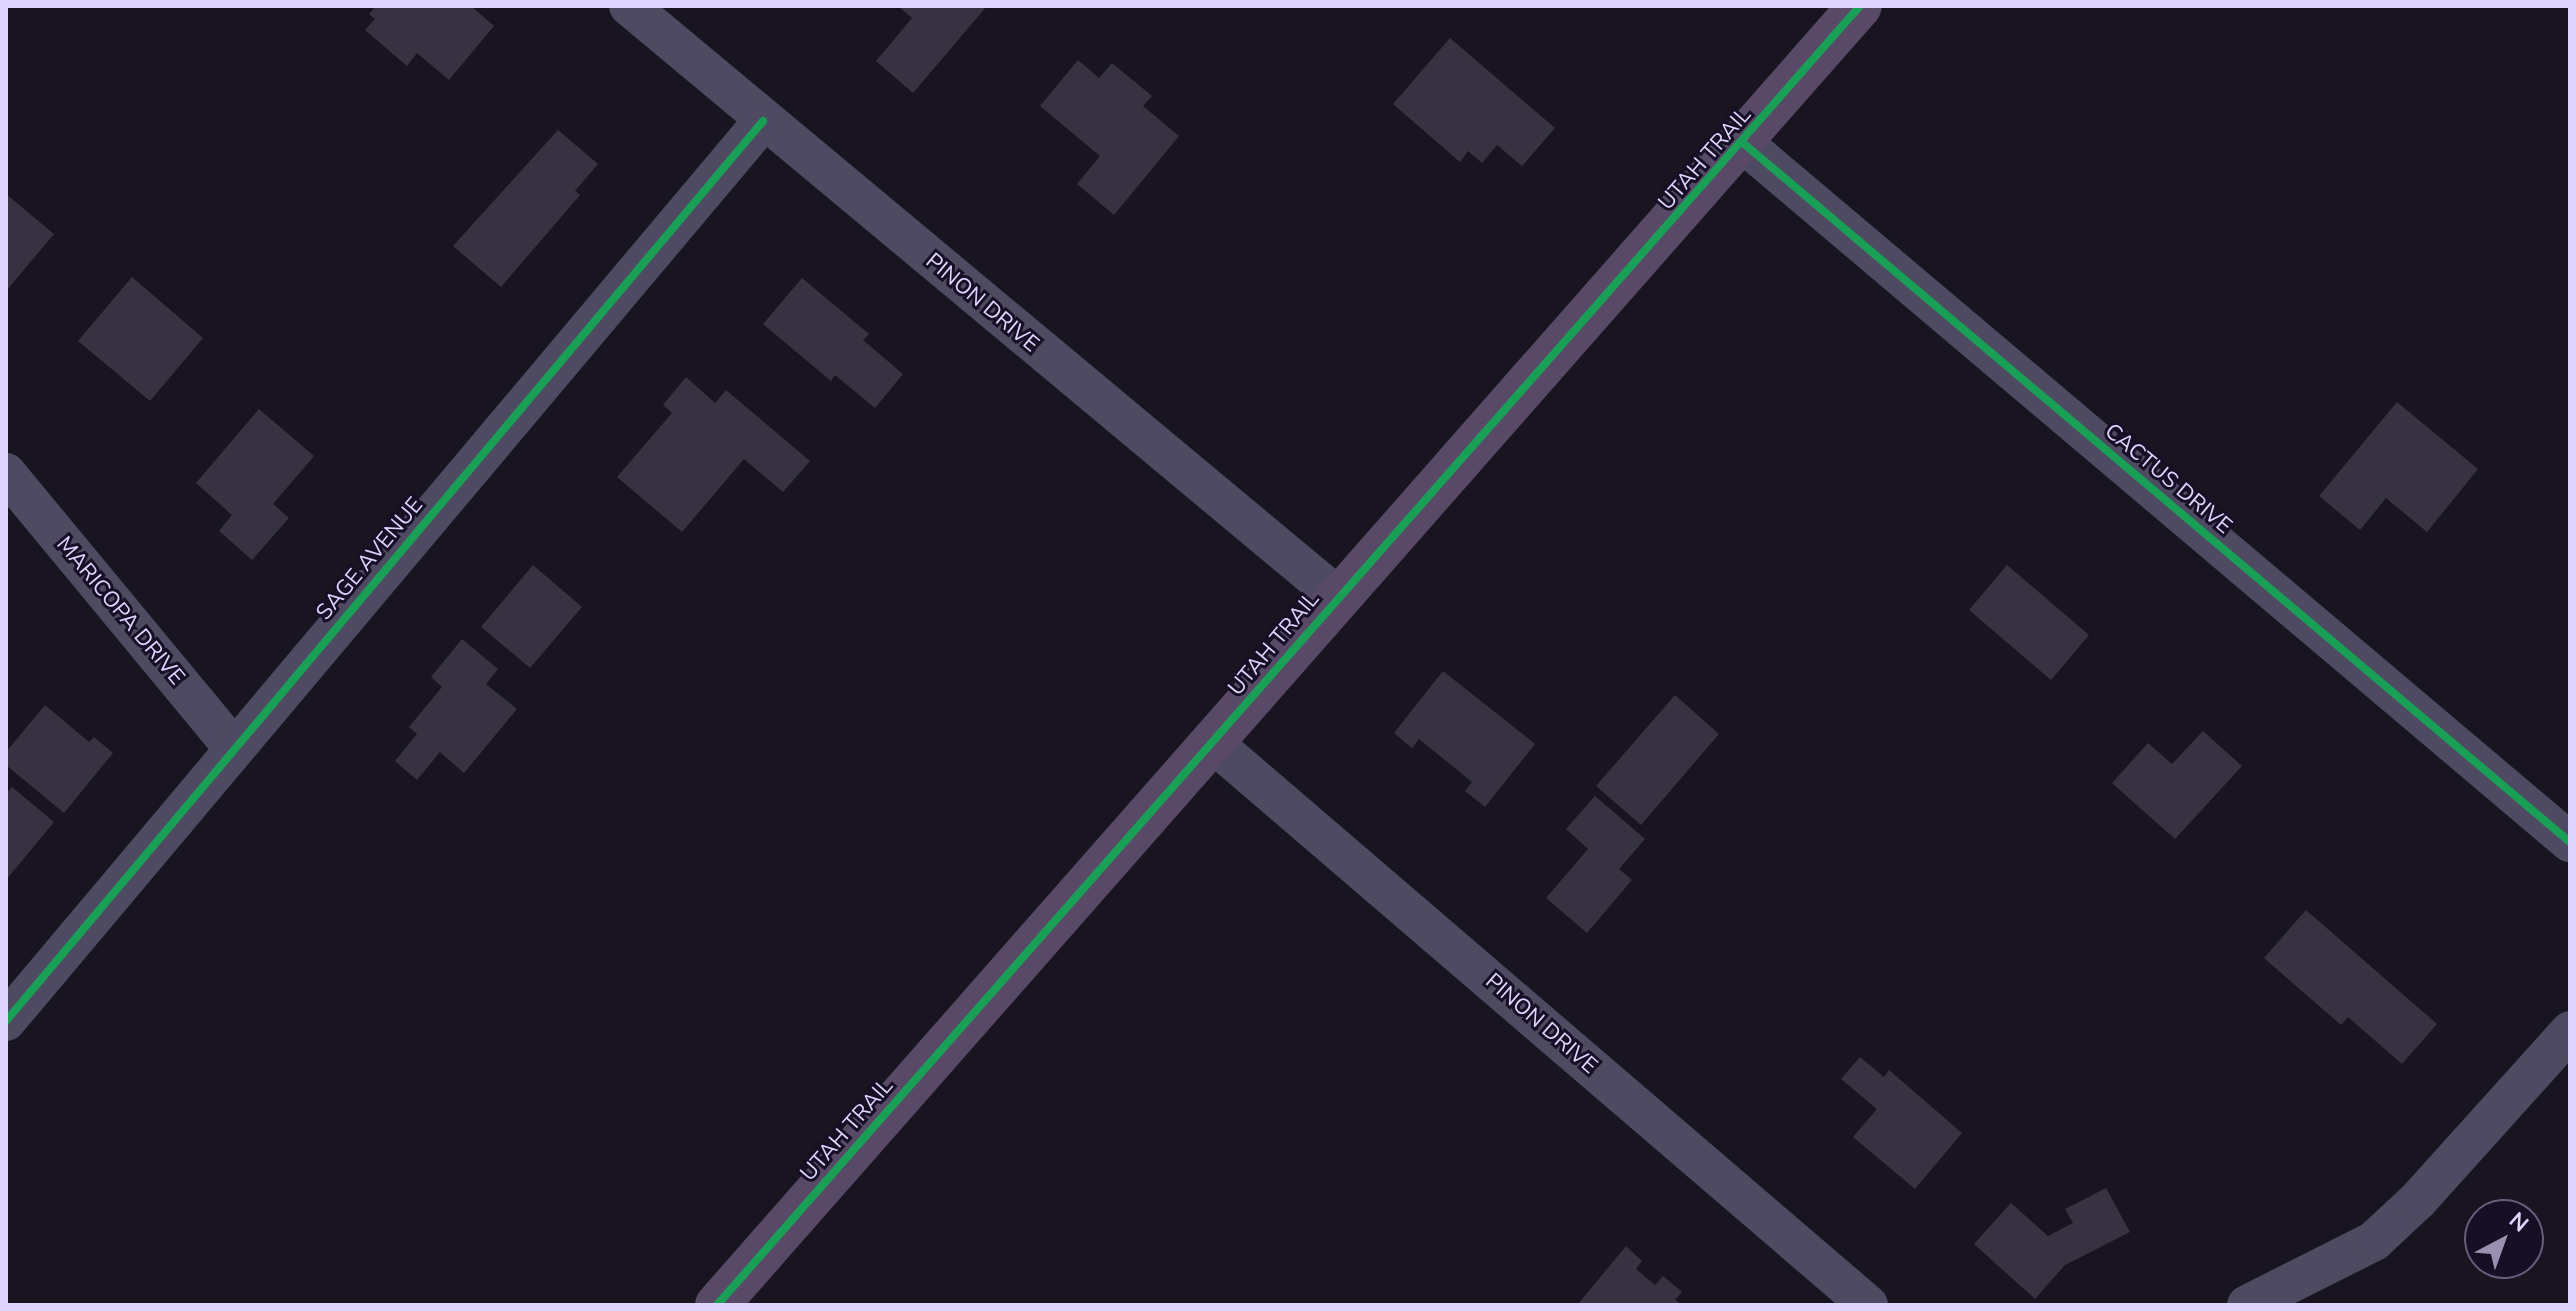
<!DOCTYPE html>
<style>
body{margin:0}
#map{position:relative;width:2576px;height:1311px;overflow:hidden;background:#181420;font-family:"Nunito Sans",sans-serif}
div>[style]{position:absolute}
[style*='--x']{left:calc(var(--x)*1px);top:calc(var(--y)*1px);width:calc(var(--w)*1px);rotate:calc(var(--a)*1deg)}
.building>*{inset:0;background:#373242}
.minor>*{height:40px;margin:-20px;padding:0 20px;transform-origin:20px;border-radius:20px;background:#4e4a61}
.major>*{height:44px;margin:-22px;padding:0 22px;transform-origin:22px;border-radius:22px;background:#584a66}
.cycleway>*{height:8px;margin:-4px;padding:0 4px;transform-origin:4px;border-radius:4px;background:#1a9f57}
span{translate:-50% -50%;white-space:nowrap;text-align:center;line-height:1.15;-webkit-text-stroke:6px #160f25;paint-order:stroke}
.street-label{font-size:22px;color:#ded4fe}
.frame{position:absolute;inset:0;border:8px solid #ded4fe;pointer-events:none}
.north{position:absolute;left:2464px;top:1199px;width:80px;height:80px;box-sizing:border-box;background:#160f25;border:2px solid #665e7c;border-radius:50%;rotate:41deg;font-size:22px;font-weight:700;line-height:32px;text-align:center;color:#ded4fe}
.north::after{content:'';display:block;margin:auto;width:28px;height:36px;background:#9991b0;clip-path:polygon(50% 0,100% 100%,50% 72%,0 100%)}
</style>
<div id="map">
<div class="building">
<div style="clip-path:polygon(376px 6px,471px 6px,494px 26px,449px 80px,417px 53px,407px 66px,365px 30px,375px 19px,369px 14px)"></div>
<div style="clip-path:polygon(898px 6px,987px 6px,913px 93px,876px 61px,912px 18px)"></div>
<div style="clip-path:polygon(1450px 38px,1555px 128px,1522px 166px,1497px 145px,1482px 163px,1468px 151px,1460px 162px,1393px 104px)"></div>
<div style="clip-path:polygon(1078px 60px,1099px 78px,1112px 63px,1152px 96px,1143px 106px,1179px 136px,1114px 215px,1077px 184px,1100px 156px,1040px 106px)"></div>
<div style="clip-path:polygon(558px 130px,598px 164px,575px 191px,580px 195px,501px 287px,453px 246px)"></div>
<div style="clip-path:polygon(6px 194px,54px 234px,6px 291px)"></div>
<div style="clip-path:polygon(132px 277px,203px 338px,150px 401px,78px 341px)"></div>
<div style="clip-path:polygon(802px 278px,869px 334px,863px 340px,903px 374px,875px 408px,835px 375px,831px 381px,763px 324px)"></div>
<div style="clip-path:polygon(686px 377px,715px 403px,726px 390px,810px 461px,783px 492px,744px 459px,682px 532px,617px 477px,672px 413px,663px 405px)"></div>
<div style="clip-path:polygon(2397px 402px,2478px 469px,2427px 532px,2386px 498px,2360px 530px,2319px 496px)"></div>
<div style="clip-path:polygon(259px 409px,314px 456px,273px 504px,289px 518px,252px 560px,219px 531px,232px 515px,196px 483px)"></div>
<div style="clip-path:polygon(533px 565px,582px 607px,530px 668px,481px 627px)"></div>
<div style="clip-path:polygon(2007px 565px,2089px 635px,2051px 680px,1969px 610px)"></div>
<div style="clip-path:polygon(462px 639px,498px 669px,486px 684px,517px 709px,464px 773px,440px 752px,417px 780px,395px 761px,417px 734px,409px 727px,442px 687px,431px 677px)"></div>
<div style="clip-path:polygon(1443px 671px,1535px 744px,1485px 807px,1465px 791px,1472px 782px,1419px 739px,1412px 748px,1394px 733px)"></div>
<div style="clip-path:polygon(1675px 695px,1719px 734px,1641px 825px,1596px 786px)"></div>
<div style="clip-path:polygon(45px 705px,89px 742px,94px 737px,113px 753px,64px 813px,6px 765px,6px 752px)"></div>
<div style="clip-path:polygon(2203px 731px,2242px 766px,2175px 839px,2112px 783px,2148px 743px,2172px 764px)"></div>
<div style="clip-path:polygon(12px 787px,54px 822px,6px 880px,6px 794px)"></div>
<div style="clip-path:polygon(1595px 796px,1645px 839px,1619px 869px,1632px 880px,1587px 933px,1546px 898px,1588px 849px,1566px 829px)"></div>
<div style="clip-path:polygon(2306px 910px,2437px 1024px,2402px 1064px,2348px 1017px,2341px 1025px,2264px 958px)"></div>
<div style="clip-path:polygon(1860px 1057px,1884px 1077px,1889px 1070px,1962px 1133px,1915px 1189px,1853px 1137px,1877px 1109px,1841px 1079px)"></div>
<div style="clip-path:polygon(2106px 1188px,2130px 1232px,2065px 1265px,2035px 1299px,1974px 1244px,2011px 1203px,2048px 1236px,2073px 1223px,2065px 1209px)"></div>
<div style="clip-path:polygon(1626px 1246px,1642px 1261px,1636px 1269px,1655px 1285px,1663px 1276px,1682px 1292px,1675px 1300px,1682px 1305px,1579px 1303px)"></div>
</div>
<div class="minor">
<div style="--x:629;--y:6;--w:923;--a:39.81"></div>
<div style="--x:1743;--y:143;--w:1083;--a:40.21"></div>
<div style="--x:6;--y:473;--w:358;--a:50.4"></div>
<div style="--x:1213;--y:743;--w:863;--a:40.63"></div>
<div style="--x:6;--y:1021;--w:1176;--a:-49.93"></div>
<div style="--x:2247;--y:1305;--w:142;--a:-26.7"></div>
<div style="--x:2374;--y:1241;--w:60;--a:-43"></div>
<div style="--x:2418;--y:1200;--w:227;--a:-48"></div>
</div>
<div class="major">
<div style="--x:717;--y:1305;--w:1730;--a:-48.66"></div>
</div>
<div class="cycleway">
<div style="--x:1743;--y:143;--w:1083;--a:40.21"></div>
<div style="--x:6;--y:1021;--w:1176;--a:-49.93"></div>
<div style="--x:717;--y:1305;--w:1730;--a:-48.66"></div>
</div>
<div class="street-label">
<span style="left:1705px;top:159px;rotate:-49deg">UTAH TRAIL</span>
<span style="left:982px;top:303px;rotate:40deg">PINON DRIVE</span>
<span style="left:2168px;top:479px;rotate:40deg">CACTUS DRIVE</span>
<span style="left:370px;top:559px;rotate:-50deg">SAGE AVENUE</span>
<span style="left:120px;top:611px;rotate:50deg">MARICOPA DRIVE</span>
<span style="left:1274px;top:644px;rotate:-50deg">UTAH TRAIL</span>
<span style="left:1541px;top:1024px;rotate:41deg">PINON DRIVE</span>
<span style="left:847px;top:1130px;rotate:-49deg">UTAH TRAIL</span>
</div>
<div class="frame"></div>
<div class="north">N</div>
</div>
